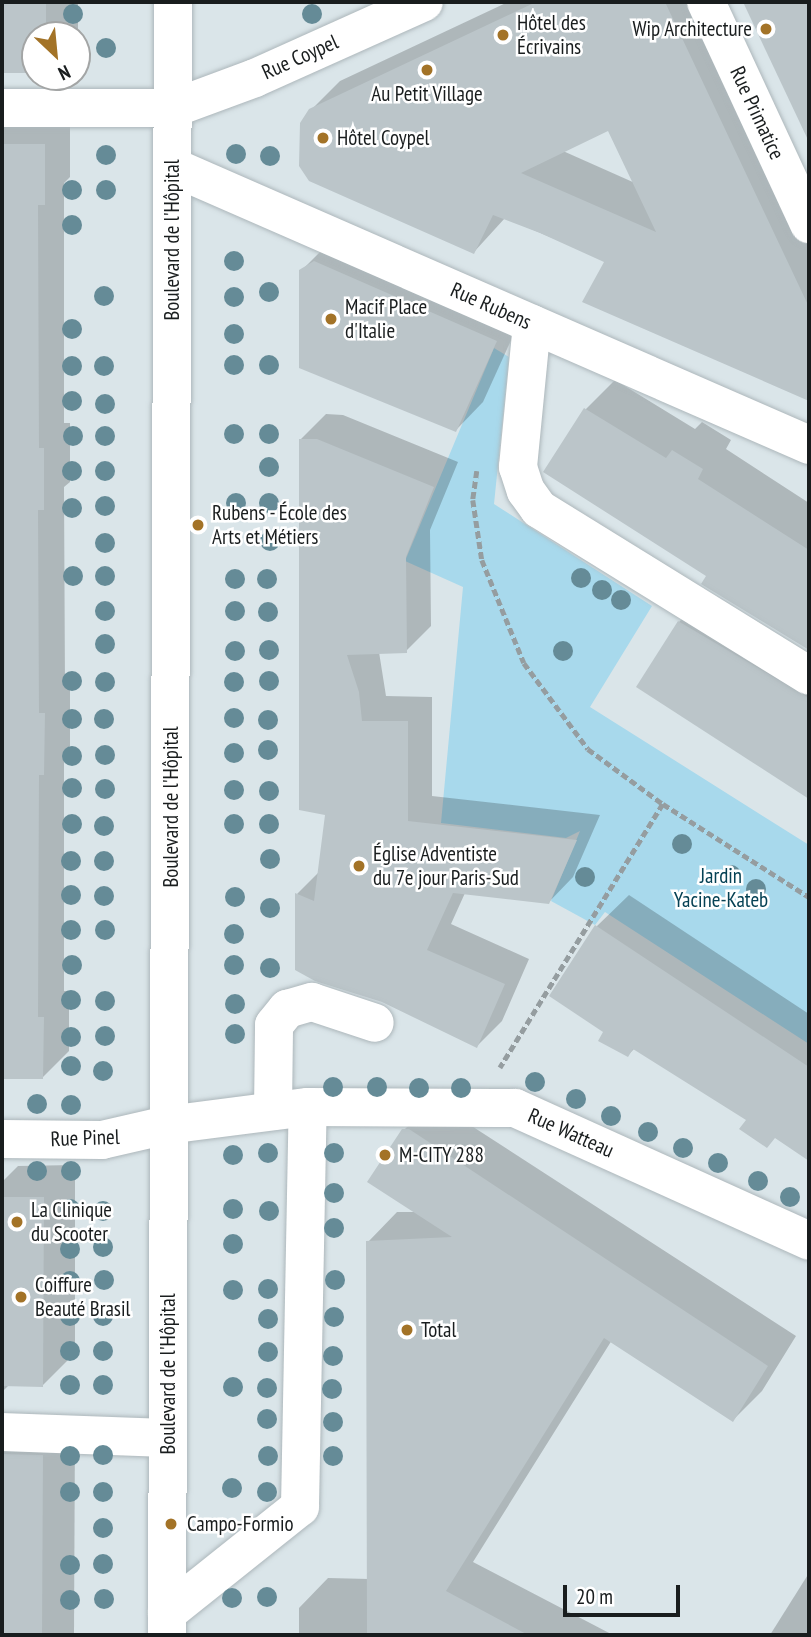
<!DOCTYPE html>
<meta charset="utf-8">
<style>
body{margin:0}
#map{position:relative;width:811px;height:1637px;overflow:hidden;background:#dae5e9;font-family:"PT Sans Narrow",sans-serif}
div>[style]{position:absolute}
[style*='--x']{left:calc(var(--x)*1px);top:calc(var(--y)*1px);width:calc(var(--w)*1px);rotate:calc(var(--a)*1deg)}
.green>*{inset:0;background:#a8d9ec}
.shadow>*{inset:0;background:#0003}
.building>*{inset:0;background:#bbc5c9}
.path>*{height:4.5px;margin-top:-2.25px;transform-origin:0;background:repeating-linear-gradient(90deg,#959da0 0 7px,transparent 0 10.5px)}
.roads{filter:drop-shadow(0 0 2px #adb7bb) drop-shadow(0 0 2px #adb7bb)}
.minor>*{height:38px;margin:-19px;padding:0 19px;transform-origin:19px;border-radius:19px;background:#fff}
.major>*{height:38px;margin:-19px;padding:0 19px;transform-origin:19px;border-radius:19px;background:#fff}
.trees>*{width:20px;height:20px;margin:-10px;border-radius:50%;background:#658b97}
.dots>*{width:19px;height:19px;translate:-50% -50%;box-sizing:border-box;border:4px solid #fff;border-radius:50%}
span{translate:-50% -50%;white-space:nowrap;text-align:center;line-height:1.15;-webkit-text-stroke:5px #fff;paint-order:stroke}
.poi-label{font-size:21px;color:#191d1e}
.left{translate:0 -50%;text-align:left}
.right{translate:-100% -50%;text-align:right}
.street-label{font-size:21px;color:#191d1e}
.park-label{font-size:21px;color:#054154}
.frame{position:absolute;inset:0;border:4px solid #191d1e;pointer-events:none}
.north{position:absolute;left:21px;top:21px;width:70px;height:70px;box-sizing:border-box;background:#fff;border:2px solid #a3a5a5;border-radius:50%;rotate:154deg;font-size:19px;font-weight:700;line-height:28px;text-align:center;color:#191d1e}
.north::after{content:'';display:block;margin:auto;width:24px;height:32px;background:#a37327;clip-path:polygon(50% 0,100% 100%,50% 72%,0 100%)}
.scale{position:absolute;left:563px;top:1585px;width:117px;height:32px;box-sizing:border-box;border:4px solid #191d1e;border-top:0;padding-left:9px;font-size:21px;line-height:24px;white-space:nowrap;color:#191d1e;-webkit-text-stroke:5px #fff;paint-order:stroke}
</style>
<div id="map">
<div class="green">
<div style="clip-path:polygon(494px 348px,509px 357px,494px 504px,652px 606px,590px 707px,809px 845px,809px 1044px,605px 912px,595px 925px,551px 901px,580px 831px,566px 838px,441px 823px,463px 587px,405px 561px)"></div>
</div>
<div class="shadow">
<div style="clip-path:polygon(2px 2px,78px 2px,78px 39px,77px 35px,35px 35px,35px 71px,2px 71px)"></div>
<div style="clip-path:polygon(evenodd,508px 2px,706px 2px,809px 220px,809px 399px,585px 301px,607px 261px,505px 218px,474px 252px,311px 110px,340px 81px,508px 2px,609px 129px,635px 183px,563px 151px,609px 129px)"></div>
<div style="clip-path:polygon(745px 2px,809px 2px,809px 138px)"></div>
<div style="clip-path:polygon(2px 118px,70px 118px,70px 177px,64px 183px,64px 423px,70px 423px,70px 482px,64px 487px,65px 687px,70px 688px,70px 746px,64px 752px,64px 991px,69px 991px,69px 1051px,43px 1077px,2px 1077px)"></div>
<div style="clip-path:polygon(329px 243px,523px 314px,483px 402px,456px 430px,301px 271px)"></div>
<div style="clip-path:polygon(615px 380px,695px 429px,702px 422px,731px 440px,726px 449px,809px 503px,809px 648px,704px 583px,708px 576px,546px 472px,586px 409px)"></div>
<div style="clip-path:polygon(326px 414px,343px 415px,458px 462px,430px 530px,431px 626px,406px 651px,379px 652px,386px 696px,432px 697px,432px 796px,600px 815px,573px 877px,548px 903px,465px 893px,451px 924px,529px 959px,502px 1021px,477px 1046px,297px 894px,319px 872px,327px 814px,301px 439px)"></div>
<div style="clip-path:polygon(709px 593px,809px 655px,809px 797px,639px 686px,679px 622px)"></div>
<div style="clip-path:polygon(629px 895px,809px 1014px,809px 1159px,635px 1048px,628px 1055px,605px 1032px,597px 926px)"></div>
<div style="clip-path:polygon(433px 1101px,796px 1336px,762px 1391px,733px 1420px,612px 1340px,473px 1562px,613px 1635px,299px 1635px,299px 1608px,328px 1578px,369px 1579px,368px 1242px,397px 1212px,416px 1212px,404px 1130px)"></div>
<div style="clip-path:polygon(75px 1165px,75px 1353px,43px 1385px,10px 1384px,2px 1392px,2px 1182px,18px 1166px)"></div>
<div style="clip-path:polygon(75px 1424px,74px 1635px,2px 1635px,2px 1438px)"></div>
<div style="clip-path:polygon(809px 1573px,809px 1635px,770px 1635px)"></div>
</div>
<div class="building">
<div style="clip-path:polygon(2px 2px,46px 2px,46px 35px,35px 35px,35px 73px,2px 73px)"></div>
<div style="clip-path:polygon(evenodd,536px 2px,665px 2px,809px 307px,809px 401px,582px 302px,604px 262px,540px 233px,493px 215px,474px 254px,309px 181px,299px 166px,300px 123px,309px 109px,536px 2px,608px 131px,656px 232px,521px 173px,608px 131px)"></div>
<div style="clip-path:polygon(743px 2px,809px 2px,809px 142px,766px 51px)"></div>
<div style="clip-path:polygon(2px 144px,45px 144px,45px 205px,38px 205px,39px 448px,44px 448px,44px 510px,38px 510px,39px 713px,45px 713px,44px 775px,39px 775px,38px 1017px,44px 1017px,43px 1079px,2px 1079px)"></div>
<div style="clip-path:polygon(314px 261px,497px 341px,456px 432px,299px 368px,299px 270px)"></div>
<div style="clip-path:polygon(584px 408px,666px 458px,672px 450px,703px 469px,698px 479px,809px 550px,809px 650px,701px 584px,706px 576px,543px 472px)"></div>
<div style="clip-path:polygon(299px 439px,317px 439px,434px 487px,406px 557px,407px 653px,347px 655px,359px 692px,362px 721px,408px 721px,408px 821px,577px 840px,549px 904px,453px 893px,427px 950px,505px 984px,477px 1048px,382px 1002px,315px 981px,295px 970px,295px 893px,314px 901px,325px 815px,299px 810px)"></div>
<div style="clip-path:polygon(678px 621px,809px 698px,809px 799px,636px 687px)"></div>
<div style="clip-path:polygon(595px 925px,809px 1067px,809px 1161px,775px 1138px,767px 1148px,739px 1129px,746px 1120px,633px 1049px,628px 1057px,598px 1041px,603px 1032px,549px 996px)"></div>
<div style="clip-path:polygon(402px 1129px,409px 1129px,768px 1366px,733px 1422px,604px 1338px,446px 1591px,528px 1635px,367px 1635px,366px 1241px,452px 1237px,367px 1182px)"></div>
<div style="clip-path:polygon(2px 1197px,44px 1197px,43px 1387px,2px 1386px)"></div>
<div style="clip-path:polygon(2px 1454px,43px 1455px,42px 1635px,2px 1635px)"></div>
</div>
<div class="path">
<div style="--x:477;--y:471;--w:29;--a:98"></div>
<div style="--x:473;--y:500;--w:61;--a:81.5"></div>
<div style="--x:482;--y:560;--w:111;--a:67.8"></div>
<div style="--x:524;--y:663;--w:107;--a:53.3"></div>
<div style="--x:588;--y:749;--w:93;--a:36.3"></div>
<div style="--x:663;--y:804;--w:310;--a:121.7"></div>
<div style="--x:663;--y:804;--w:173;--a:32.5"></div>
</div>
<div class="roads">
<div class="minor">
<div style="--x:706;--y:2;--w:245;--a:65.1"></div>
<div style="--x:2;--y:108;--w:172;--a:0"></div>
<div style="--x:174;--y:108;--w:86;--a:-20.3"></div>
<div style="--x:255;--y:78;--w:185;--a:-24.2"></div>
<div style="--x:173;--y:167;--w:694;--a:23.61"></div>
<div style="--x:532;--y:324;--w:144;--a:95.6"></div>
<div style="--x:518;--y:467;--w:25;--a:72"></div>
<div style="--x:526;--y:491;--w:22;--a:54"></div>
<div style="--x:539;--y:509;--w:317;--a:31.7"></div>
<div style="--x:273;--y:1111;--w:86;--a:-89.3"></div>
<div style="--x:274;--y:1025;--w:21;--a:-51"></div>
<div style="--x:287;--y:1009;--w:26;--a:-16"></div>
<div style="--x:312;--y:1002;--w:66;--a:18.4"></div>
<div style="--x:2;--y:1139;--w:100;--a:0.6"></div>
<div style="--x:102;--y:1140;--w:67;--a:-13"></div>
<div style="--x:167;--y:1125;--w:142;--a:-7.3"></div>
<div style="--x:308;--y:1107;--w:207;--a:0.3"></div>
<div style="--x:515;--y:1108;--w:323;--a:24.3"></div>
<div style="--x:2;--y:1432;--w:166;--a:2.1"></div>
<div style="--x:167;--y:1613;--w:170;--a:-38.6"></div>
<div style="--x:300;--y:1507;--w:400;--a:-88.9"></div>
</div>
<div class="major">
<div style="--x:167;--y:1635;--w:1633;--a:-89.79"></div>
</div>
</div>
<div class="trees">
<div style="left:73px;top:14px"></div>
<div style="left:312px;top:14px"></div>
<div style="left:106px;top:48px"></div>
<div style="left:236px;top:154px"></div>
<div style="left:106px;top:155px"></div>
<div style="left:270px;top:156px"></div>
<div style="left:72px;top:190px"></div>
<div style="left:106px;top:190px"></div>
<div style="left:72px;top:225px"></div>
<div style="left:234px;top:261px"></div>
<div style="left:269px;top:292px"></div>
<div style="left:104px;top:296px"></div>
<div style="left:234px;top:297px"></div>
<div style="left:72px;top:329px"></div>
<div style="left:234px;top:334px"></div>
<div style="left:234px;top:365px"></div>
<div style="left:269px;top:365px"></div>
<div style="left:72px;top:366px"></div>
<div style="left:104px;top:366px"></div>
<div style="left:72px;top:401px"></div>
<div style="left:105px;top:404px"></div>
<div style="left:234px;top:434px"></div>
<div style="left:269px;top:434px"></div>
<div style="left:73px;top:436px"></div>
<div style="left:105px;top:436px"></div>
<div style="left:269px;top:467px"></div>
<div style="left:72px;top:471px"></div>
<div style="left:105px;top:471px"></div>
<div style="left:236px;top:503px"></div>
<div style="left:269px;top:503px"></div>
<div style="left:105px;top:506px"></div>
<div style="left:72px;top:508px"></div>
<div style="left:270px;top:541px"></div>
<div style="left:105px;top:543px"></div>
<div style="left:73px;top:576px"></div>
<div style="left:105px;top:576px"></div>
<div style="left:581px;top:578px"></div>
<div style="left:235px;top:579px"></div>
<div style="left:267px;top:579px"></div>
<div style="left:602px;top:590px"></div>
<div style="left:621px;top:600px"></div>
<div style="left:105px;top:611px"></div>
<div style="left:235px;top:611px"></div>
<div style="left:268px;top:612px"></div>
<div style="left:105px;top:644px"></div>
<div style="left:269px;top:650px"></div>
<div style="left:235px;top:651px"></div>
<div style="left:563px;top:651px"></div>
<div style="left:72px;top:681px"></div>
<div style="left:269px;top:681px"></div>
<div style="left:105px;top:682px"></div>
<div style="left:234px;top:682px"></div>
<div style="left:234px;top:718px"></div>
<div style="left:72px;top:719px"></div>
<div style="left:104px;top:719px"></div>
<div style="left:268px;top:720px"></div>
<div style="left:268px;top:750px"></div>
<div style="left:234px;top:753px"></div>
<div style="left:105px;top:755px"></div>
<div style="left:72px;top:756px"></div>
<div style="left:72px;top:788px"></div>
<div style="left:105px;top:789px"></div>
<div style="left:234px;top:790px"></div>
<div style="left:269px;top:791px"></div>
<div style="left:72px;top:824px"></div>
<div style="left:234px;top:824px"></div>
<div style="left:269px;top:824px"></div>
<div style="left:104px;top:826px"></div>
<div style="left:682px;top:844px"></div>
<div style="left:270px;top:859px"></div>
<div style="left:71px;top:861px"></div>
<div style="left:104px;top:861px"></div>
<div style="left:731px;top:875px"></div>
<div style="left:585px;top:877px"></div>
<div style="left:756px;top:889px"></div>
<div style="left:71px;top:895px"></div>
<div style="left:104px;top:896px"></div>
<div style="left:235px;top:897px"></div>
<div style="left:270px;top:908px"></div>
<div style="left:71px;top:930px"></div>
<div style="left:105px;top:930px"></div>
<div style="left:234px;top:934px"></div>
<div style="left:72px;top:965px"></div>
<div style="left:234px;top:965px"></div>
<div style="left:270px;top:968px"></div>
<div style="left:71px;top:1000px"></div>
<div style="left:105px;top:1001px"></div>
<div style="left:235px;top:1004px"></div>
<div style="left:235px;top:1034px"></div>
<div style="left:105px;top:1036px"></div>
<div style="left:71px;top:1037px"></div>
<div style="left:71px;top:1066px"></div>
<div style="left:103px;top:1071px"></div>
<div style="left:535px;top:1082px"></div>
<div style="left:333px;top:1087px"></div>
<div style="left:377px;top:1087px"></div>
<div style="left:419px;top:1088px"></div>
<div style="left:461px;top:1088px"></div>
<div style="left:576px;top:1099px"></div>
<div style="left:37px;top:1104px"></div>
<div style="left:71px;top:1105px"></div>
<div style="left:611px;top:1116px"></div>
<div style="left:648px;top:1132px"></div>
<div style="left:683px;top:1148px"></div>
<div style="left:268px;top:1153px"></div>
<div style="left:334px;top:1153px"></div>
<div style="left:233px;top:1155px"></div>
<div style="left:718px;top:1163px"></div>
<div style="left:37px;top:1171px"></div>
<div style="left:71px;top:1171px"></div>
<div style="left:758px;top:1181px"></div>
<div style="left:334px;top:1193px"></div>
<div style="left:790px;top:1197px"></div>
<div style="left:70px;top:1209px"></div>
<div style="left:233px;top:1209px"></div>
<div style="left:103px;top:1211px"></div>
<div style="left:269px;top:1211px"></div>
<div style="left:334px;top:1228px"></div>
<div style="left:233px;top:1244px"></div>
<div style="left:103px;top:1247px"></div>
<div style="left:70px;top:1249px"></div>
<div style="left:104px;top:1280px"></div>
<div style="left:335px;top:1280px"></div>
<div style="left:70px;top:1281px"></div>
<div style="left:268px;top:1289px"></div>
<div style="left:233px;top:1290px"></div>
<div style="left:70px;top:1316px"></div>
<div style="left:103px;top:1316px"></div>
<div style="left:334px;top:1317px"></div>
<div style="left:268px;top:1319px"></div>
<div style="left:70px;top:1351px"></div>
<div style="left:103px;top:1351px"></div>
<div style="left:268px;top:1352px"></div>
<div style="left:333px;top:1356px"></div>
<div style="left:70px;top:1385px"></div>
<div style="left:103px;top:1385px"></div>
<div style="left:233px;top:1387px"></div>
<div style="left:267px;top:1388px"></div>
<div style="left:332px;top:1389px"></div>
<div style="left:267px;top:1419px"></div>
<div style="left:333px;top:1422px"></div>
<div style="left:103px;top:1455px"></div>
<div style="left:70px;top:1456px"></div>
<div style="left:268px;top:1456px"></div>
<div style="left:333px;top:1456px"></div>
<div style="left:232px;top:1488px"></div>
<div style="left:70px;top:1492px"></div>
<div style="left:103px;top:1492px"></div>
<div style="left:267px;top:1492px"></div>
<div style="left:103px;top:1528px"></div>
<div style="left:103px;top:1564px"></div>
<div style="left:70px;top:1565px"></div>
<div style="left:267px;top:1597px"></div>
<div style="left:232px;top:1598px"></div>
<div style="left:104px;top:1599px"></div>
<div style="left:70px;top:1600px"></div>
</div>
<div class="dots">
<div style="left:766px;top:29px;background:#a37327"></div>
<div style="left:503px;top:35px;background:#a37327"></div>
<div style="left:427px;top:70px;background:#a37327"></div>
<div style="left:323px;top:138px;background:#a37327"></div>
<div style="left:331px;top:319px;background:#a37327"></div>
<div style="left:198px;top:525px;background:#a37327"></div>
<div style="left:359px;top:866px;background:#a37327"></div>
<div style="left:385px;top:1155px;background:#a37327"></div>
<div style="left:17px;top:1222px;background:#a37327"></div>
<div style="left:21px;top:1297px;background:#a37327"></div>
<div style="left:407px;top:1330px;background:#a37327"></div>
<div style="left:171px;top:1524px;background:#a37327"></div>
</div>
<div class="poi-label">
<span class="left" style="left:517px;top:35px">Hôtel des<br>Écrivains</span>
<span class="right" style="left:752px;top:29px">Wip Architecture</span>
<span style="left:427px;top:94px">Au Petit Village</span>
<span class="left" style="left:337px;top:138px">Hôtel Coypel</span>
<span class="left" style="left:345px;top:319px">Macif Place<br>d'Italie</span>
<span class="left" style="left:212px;top:525px">Rubens - École des<br>Arts et Métiers</span>
<span class="left" style="left:373px;top:866px">Église Adventiste<br>du 7e jour Paris-Sud</span>
<span class="left" style="left:399px;top:1155px">M-CITY 288</span>
<span class="left" style="left:31px;top:1222px">La Clinique<br>du Scooter</span>
<span class="left" style="left:35px;top:1297px">Coiffure<br>Beauté Brasil</span>
<span class="left" style="left:421px;top:1330px">Total</span>
<span class="left" style="left:187px;top:1524px">Campo-Formio</span>
</div>
<div class="street-label">
<span style="left:300px;top:57px;rotate:-24deg">Rue Coypel</span>
<span style="left:757px;top:113px;rotate:65deg">Rue Primatice</span>
<span style="left:172px;top:240px;rotate:-90deg">Boulevard de l'Hôpital</span>
<span style="left:491px;top:306px;rotate:24deg">Rue Rubens</span>
<span style="left:171px;top:807px;rotate:-90deg">Boulevard de l'Hôpital</span>
<span style="left:571px;top:1133px;rotate:24deg">Rue Watteau</span>
<span style="left:85px;top:1138px;rotate:-2deg">Rue Pinel</span>
<span style="left:168px;top:1374px;rotate:-90deg">Boulevard de l'Hôpital</span>
</div>
<div class="park-label">
<span style="left:721px;top:888px">Jardin<br>Yacine-Kateb</span>
</div>
<div class="frame"></div>
<div class="north">N</div>
<div class="scale">20 m</div>
</div>
